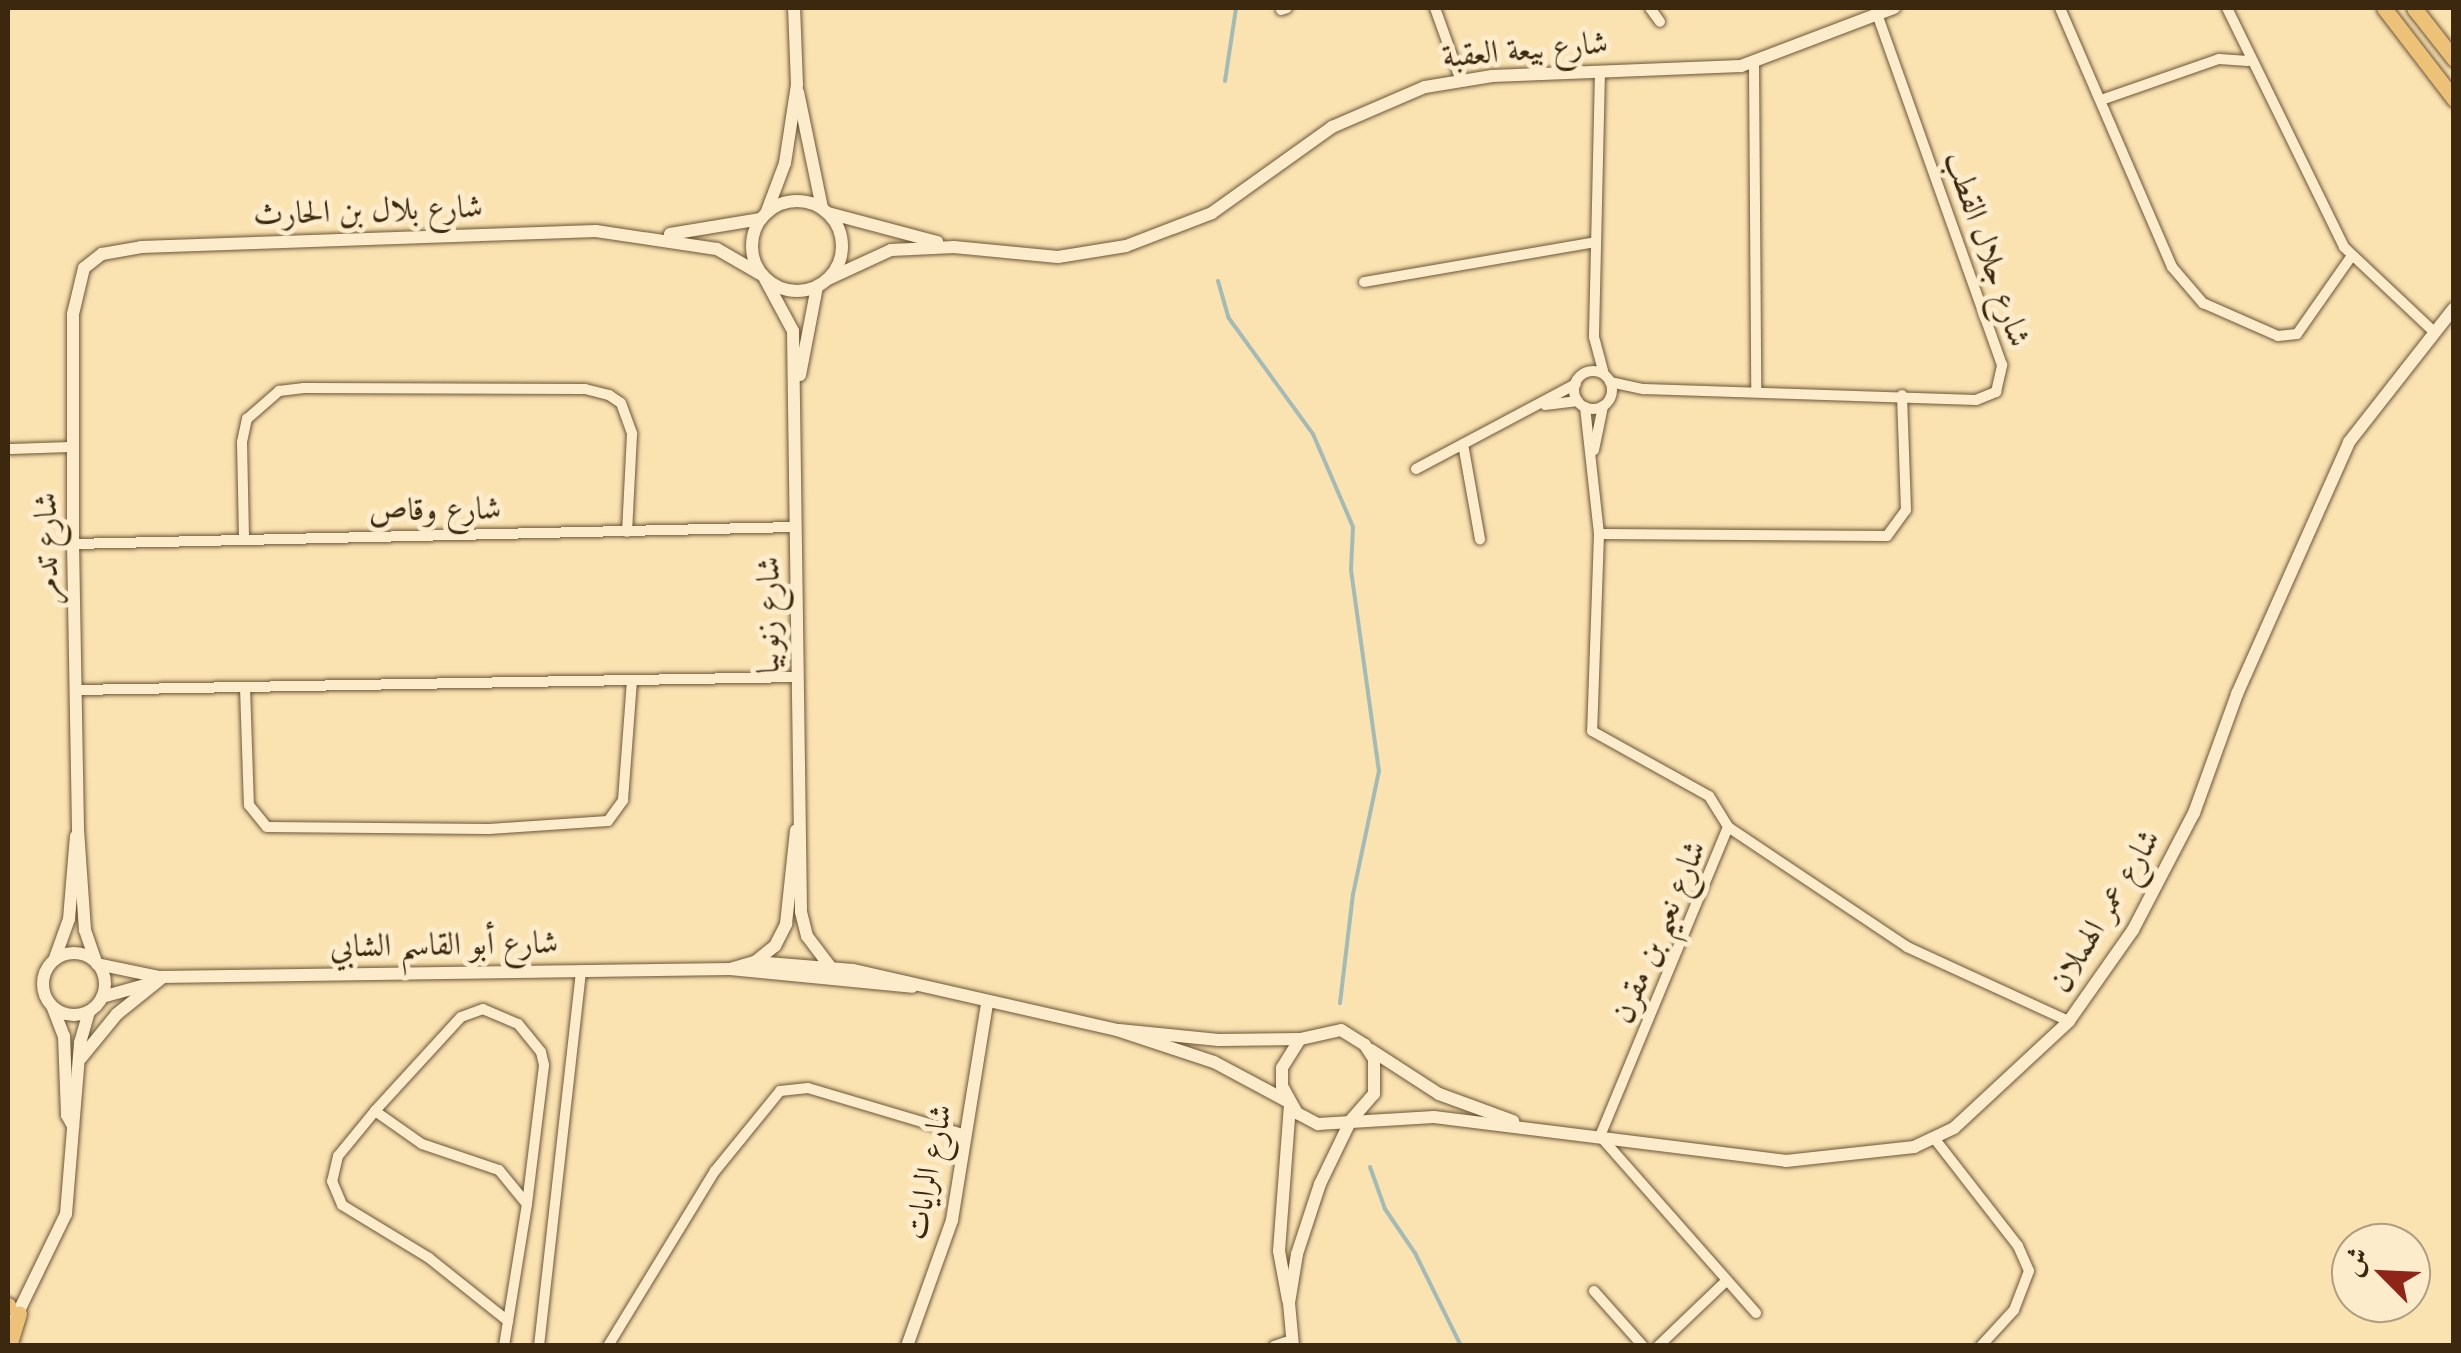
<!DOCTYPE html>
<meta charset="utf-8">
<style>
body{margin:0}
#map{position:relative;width:2461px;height:1353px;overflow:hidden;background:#fae2b1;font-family:Cardo,Amiri,serif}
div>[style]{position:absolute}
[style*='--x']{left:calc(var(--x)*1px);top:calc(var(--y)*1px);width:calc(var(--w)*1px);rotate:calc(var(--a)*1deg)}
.stream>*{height:4px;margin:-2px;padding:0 2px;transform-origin:2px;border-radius:2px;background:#a3bbb7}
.roads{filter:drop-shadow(0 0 2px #6c5637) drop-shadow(0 0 2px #6c5637)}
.minor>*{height:10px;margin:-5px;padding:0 5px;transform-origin:5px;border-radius:5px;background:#fceccc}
.minor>.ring{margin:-5px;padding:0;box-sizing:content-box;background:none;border:10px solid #fceccc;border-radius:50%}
.tertiary>*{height:12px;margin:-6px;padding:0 6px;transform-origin:6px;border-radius:6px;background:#fceccc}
.tertiary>.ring{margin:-6px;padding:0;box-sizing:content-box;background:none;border:12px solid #fceccc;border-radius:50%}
.primary>*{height:15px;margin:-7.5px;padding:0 7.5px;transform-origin:7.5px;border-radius:7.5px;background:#edc178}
span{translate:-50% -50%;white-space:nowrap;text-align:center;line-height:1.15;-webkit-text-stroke:10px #fceccc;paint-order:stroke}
.street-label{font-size:32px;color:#3c280e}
.frame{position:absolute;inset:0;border:10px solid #3c280e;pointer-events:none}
.north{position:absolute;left:2331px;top:1223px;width:100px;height:100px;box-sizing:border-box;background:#fceccc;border:2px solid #af9e80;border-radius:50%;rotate:294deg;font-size:28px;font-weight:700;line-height:40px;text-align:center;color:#3c280e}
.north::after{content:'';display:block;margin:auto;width:35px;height:45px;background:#8f2418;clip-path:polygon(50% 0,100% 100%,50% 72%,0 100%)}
</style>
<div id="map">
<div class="stream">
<div style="--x:1225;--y:81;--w:74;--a:-81.4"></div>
<div style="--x:1218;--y:281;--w:37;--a:74"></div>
<div style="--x:1228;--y:317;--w:145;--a:54"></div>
<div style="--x:1313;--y:434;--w:101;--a:66.7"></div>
<div style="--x:1353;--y:527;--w:43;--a:92.7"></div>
<div style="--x:1351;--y:570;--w:203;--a:82.1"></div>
<div style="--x:1379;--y:771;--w:126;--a:101.9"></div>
<div style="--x:1353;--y:894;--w:110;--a:96.8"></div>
<div style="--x:1370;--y:1167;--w:45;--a:70.3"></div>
<div style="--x:1385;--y:1209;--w:53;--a:55.7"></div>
<div style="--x:1415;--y:1253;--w:104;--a:63.7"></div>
</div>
<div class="roads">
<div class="minor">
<div style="--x:1435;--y:8;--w:74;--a:70.3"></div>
<div style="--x:1650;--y:8;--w:17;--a:54"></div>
<div style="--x:2060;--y:8;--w:282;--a:66.6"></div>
<div style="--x:2172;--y:267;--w:48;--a:49.3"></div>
<div style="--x:2203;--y:303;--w:82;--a:23.7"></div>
<div style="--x:2278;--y:336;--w:19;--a:-6"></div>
<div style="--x:2297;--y:334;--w:94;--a:-55"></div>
<div style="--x:2227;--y:8;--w:266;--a:63.9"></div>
<div style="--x:2344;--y:247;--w:122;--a:43.3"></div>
<div style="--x:1281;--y:10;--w:6;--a:-18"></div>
<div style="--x:1754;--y:64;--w:327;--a:89.6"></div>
<div style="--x:1600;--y:71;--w:266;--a:91.3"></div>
<div style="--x:1594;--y:337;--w:38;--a:75"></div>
<div style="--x:2104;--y:99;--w:122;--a:-19.2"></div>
<div style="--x:2219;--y:59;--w:29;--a:4"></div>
<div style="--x:1364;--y:282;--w:234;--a:-9.8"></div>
<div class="ring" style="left:1574px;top:371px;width:28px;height:28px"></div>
<div style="--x:1610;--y:382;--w:35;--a:12"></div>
<div style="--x:1644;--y:389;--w:332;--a:1.9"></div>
<div style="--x:1976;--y:400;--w:22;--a:-22"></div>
<div style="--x:1996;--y:392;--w:28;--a:-77"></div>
<div style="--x:2002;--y:365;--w:373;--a:-109.6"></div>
<div style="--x:1545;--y:405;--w:33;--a:-7"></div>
<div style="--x:1585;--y:407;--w:128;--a:83.7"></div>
<div style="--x:1599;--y:534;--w:197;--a:92"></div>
<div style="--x:1592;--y:731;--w:134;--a:29.1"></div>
<div style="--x:1709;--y:796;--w:36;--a:58"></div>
<div style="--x:1728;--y:827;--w:334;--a:112.5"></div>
<div style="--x:1600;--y:1136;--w:236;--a:48.6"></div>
<div style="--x:1463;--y:444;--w:97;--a:79.9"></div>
<div style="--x:8;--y:449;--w:65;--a:-1.8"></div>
<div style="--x:1594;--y:450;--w:45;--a:-78.4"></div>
<div style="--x:1416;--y:469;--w:181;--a:-28"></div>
<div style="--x:1599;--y:534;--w:288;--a:0.4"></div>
<div style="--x:1887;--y:536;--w:32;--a:-54"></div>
<div style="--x:1906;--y:510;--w:115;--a:-92"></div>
<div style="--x:244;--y:537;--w:95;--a:-91.2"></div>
<div style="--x:242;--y:442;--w:24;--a:-78"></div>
<div style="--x:247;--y:419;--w:43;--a:-41.2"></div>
<div style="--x:279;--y:391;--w:25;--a:-7"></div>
<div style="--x:304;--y:388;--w:281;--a:0.2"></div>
<div style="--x:585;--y:389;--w:25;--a:14"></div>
<div style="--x:609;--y:395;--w:14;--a:34"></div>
<div style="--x:621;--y:403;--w:33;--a:70"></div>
<div style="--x:632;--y:434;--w:98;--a:92.9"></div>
<div style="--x:73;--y:544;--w:723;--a:-1.35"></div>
<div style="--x:245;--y:687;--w:118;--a:88.1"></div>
<div style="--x:249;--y:805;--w:28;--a:51"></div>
<div style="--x:267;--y:827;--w:222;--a:0.5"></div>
<div style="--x:489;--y:829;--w:119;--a:-3.8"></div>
<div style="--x:608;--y:821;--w:26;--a:-54"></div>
<div style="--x:623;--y:800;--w:120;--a:-85.7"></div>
<div style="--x:76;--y:690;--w:721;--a:-1.03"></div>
<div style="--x:1728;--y:827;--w:216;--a:33.8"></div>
<div style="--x:1907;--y:947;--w:178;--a:24.6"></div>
<div style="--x:375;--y:1111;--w:57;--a:35.1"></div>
<div style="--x:422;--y:1144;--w:81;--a:18.7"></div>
<div style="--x:499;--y:1170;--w:43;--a:50.7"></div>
<div style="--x:1934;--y:1138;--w:137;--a:52.1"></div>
<div style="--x:2018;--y:1246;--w:27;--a:66"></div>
<div style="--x:2029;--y:1271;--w:42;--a:111"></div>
<div style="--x:2014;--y:1310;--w:49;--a:132.5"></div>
<div style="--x:1594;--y:1291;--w:74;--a:48.3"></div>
<div style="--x:504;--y:1346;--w:144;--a:-80.8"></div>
<div style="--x:527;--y:1204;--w:140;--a:-83"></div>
<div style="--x:544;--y:1065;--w:13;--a:-103"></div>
<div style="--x:541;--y:1052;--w:36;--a:-129"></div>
<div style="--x:518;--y:1024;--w:38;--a:-157"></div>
<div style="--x:483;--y:1009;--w:23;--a:160"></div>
<div style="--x:461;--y:1017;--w:127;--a:132.5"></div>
<div style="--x:375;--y:1111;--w:58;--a:129.4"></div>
<div style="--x:338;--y:1156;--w:26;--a:103"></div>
<div style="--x:332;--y:1181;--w:26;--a:67"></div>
<div style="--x:342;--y:1205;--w:102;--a:31.3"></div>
<div style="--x:429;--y:1258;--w:101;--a:38.6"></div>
<div style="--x:539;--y:1346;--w:378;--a:-83.6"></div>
<div style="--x:608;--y:1346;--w:205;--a:-58.6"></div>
<div style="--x:715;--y:1171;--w:103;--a:-50.9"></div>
<div style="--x:780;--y:1091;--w:28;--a:-6"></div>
<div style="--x:808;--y:1088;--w:165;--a:16.6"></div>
<div style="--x:1274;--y:1346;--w:19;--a:-18"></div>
<div style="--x:1658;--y:1346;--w:94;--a:-43.7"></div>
</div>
<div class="tertiary">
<div style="--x:798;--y:92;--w:118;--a:78.3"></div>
<div class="ring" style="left:752px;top:201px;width:78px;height:78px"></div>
<div style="--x:767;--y:211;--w:51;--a:-69.4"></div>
<div style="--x:785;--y:163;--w:79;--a:-81.3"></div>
<div style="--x:797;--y:85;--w:77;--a:-92.2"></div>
<div style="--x:828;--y:213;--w:113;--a:14.9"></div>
<div style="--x:670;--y:234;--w:92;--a:-9.4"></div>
<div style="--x:765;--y:279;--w:59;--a:61.7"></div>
<div style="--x:793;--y:331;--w:581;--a:89.21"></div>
<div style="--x:801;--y:912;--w:25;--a:76"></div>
<div style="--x:807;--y:936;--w:39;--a:53"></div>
<div style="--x:828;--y:279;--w:69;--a:-24.7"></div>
<div style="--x:891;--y:250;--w:63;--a:-2.7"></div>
<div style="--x:954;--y:247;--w:104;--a:5.5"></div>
<div style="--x:1058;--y:257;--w:69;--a:-9.2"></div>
<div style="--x:1126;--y:246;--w:92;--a:-21"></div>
<div style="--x:1212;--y:213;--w:148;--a:-35.6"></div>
<div style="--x:1332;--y:127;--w:101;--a:-23.3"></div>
<div style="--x:1425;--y:87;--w:68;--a:-9.3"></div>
<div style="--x:1492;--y:76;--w:249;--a:-2.3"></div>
<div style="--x:1741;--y:66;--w:164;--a:-20.8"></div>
<div style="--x:800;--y:375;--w:90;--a:-79.1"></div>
<div class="ring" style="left:43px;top:953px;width:50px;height:50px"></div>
<div style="--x:55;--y:958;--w:41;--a:-70.3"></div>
<div style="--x:69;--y:919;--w:83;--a:-85.2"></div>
<div style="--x:96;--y:962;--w:34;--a:-109"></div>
<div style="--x:85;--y:930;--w:101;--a:-94"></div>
<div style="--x:78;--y:829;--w:285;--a:-91"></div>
<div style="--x:73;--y:544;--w:230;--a:-90"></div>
<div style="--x:73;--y:314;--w:47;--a:-76.6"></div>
<div style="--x:84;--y:268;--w:23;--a:-38"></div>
<div style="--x:102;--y:254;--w:40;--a:-10"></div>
<div style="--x:141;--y:247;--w:455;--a:-2"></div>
<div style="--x:596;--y:231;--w:122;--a:8.5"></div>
<div style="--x:717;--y:249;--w:52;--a:30"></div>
<div style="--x:755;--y:962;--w:26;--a:-39"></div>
<div style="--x:775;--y:946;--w:25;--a:-63"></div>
<div style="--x:786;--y:924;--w:94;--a:-83.9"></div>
<div style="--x:97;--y:964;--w:63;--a:11.8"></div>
<div style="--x:159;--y:977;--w:571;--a:-0.8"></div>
<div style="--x:730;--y:969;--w:183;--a:5.6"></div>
<div style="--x:730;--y:969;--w:26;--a:-16"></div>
<div style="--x:755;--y:962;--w:98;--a:4.7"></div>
<div style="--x:853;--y:970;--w:271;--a:12.8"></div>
<div style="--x:1117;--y:1030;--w:102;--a:18.3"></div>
<div style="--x:1214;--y:1062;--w:83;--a:28.1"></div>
<div style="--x:102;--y:997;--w:49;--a:-15.5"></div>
<div style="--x:53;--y:1008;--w:30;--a:69"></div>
<div style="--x:64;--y:1036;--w:79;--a:87.8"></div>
<div style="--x:67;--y:1115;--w:13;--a:61"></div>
<div style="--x:1119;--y:1030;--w:100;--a:5.7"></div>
<div style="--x:1219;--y:1040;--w:81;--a:-0.7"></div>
<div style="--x:1371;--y:1050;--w:81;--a:32.9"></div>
<div style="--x:1439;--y:1094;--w:79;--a:20"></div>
<div style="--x:81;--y:1058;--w:57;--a:-50.7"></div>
<div style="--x:117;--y:1014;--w:59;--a:-38.8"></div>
<div style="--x:1352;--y:1119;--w:33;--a:-49"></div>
<div style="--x:1374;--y:1094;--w:35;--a:-90"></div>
<div style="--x:1374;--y:1059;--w:17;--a:-123"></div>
<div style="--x:1365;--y:1045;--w:28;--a:-148"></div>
<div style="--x:1341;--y:1030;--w:42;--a:167.6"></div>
<div style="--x:1300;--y:1039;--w:34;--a:122"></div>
<div style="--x:1282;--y:1068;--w:18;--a:90"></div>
<div style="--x:1282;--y:1086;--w:31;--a:61"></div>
<div style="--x:1297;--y:1113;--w:24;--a:28"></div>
<div style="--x:1318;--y:1124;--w:116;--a:-3.5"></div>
<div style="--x:1434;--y:1117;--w:355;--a:7.1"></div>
<div style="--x:1786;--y:1161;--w:129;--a:-6.2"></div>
<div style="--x:1914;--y:1147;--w:44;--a:-25.4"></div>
<div style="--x:1954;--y:1128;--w:157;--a:-42.9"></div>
<div style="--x:2069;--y:1021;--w:111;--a:-54.9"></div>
<div style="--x:2133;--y:930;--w:132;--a:-62.5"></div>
<div style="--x:2194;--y:813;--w:127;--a:-70.1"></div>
<div style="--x:2237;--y:694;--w:276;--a:-66"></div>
<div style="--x:2349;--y:442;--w:170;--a:-51.9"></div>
<div style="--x:1288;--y:1300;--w:50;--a:-100.4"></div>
<div style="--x:1279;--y:1251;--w:147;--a:-85.7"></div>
<div style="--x:15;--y:1319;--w:117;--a:-64.1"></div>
<div style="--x:66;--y:1214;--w:172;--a:-85.3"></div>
<div style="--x:80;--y:1043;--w:33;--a:-74"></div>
<div style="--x:907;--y:1346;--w:134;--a:-70.3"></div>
<div style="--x:952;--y:1220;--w:220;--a:-80.8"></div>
<div style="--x:1293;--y:1346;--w:43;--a:-95.3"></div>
<div style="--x:1289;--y:1303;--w:50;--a:-80.7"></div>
<div style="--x:1297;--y:1254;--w:74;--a:-71.8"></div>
<div style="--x:1320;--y:1184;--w:71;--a:-64.2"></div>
</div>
<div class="primary">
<div style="--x:2384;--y:8;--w:115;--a:52.4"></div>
<div style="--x:2414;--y:8;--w:65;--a:51.9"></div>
<div style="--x:8;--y:1306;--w:1;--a:-90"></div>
<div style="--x:9;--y:1346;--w:34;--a:-73"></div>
</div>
</div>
<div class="street-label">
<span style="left:1525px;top:50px;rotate:-5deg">شارع بيعة العقبة</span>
<span style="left:368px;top:211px;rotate:-2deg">شارع بلال بن الحارث</span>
<span style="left:1987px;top:249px;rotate:71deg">شارع جلال القطب</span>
<span style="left:435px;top:510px;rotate:-1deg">شارع وقاص</span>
<span style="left:47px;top:548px;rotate:-91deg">شارع تدمر</span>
<span style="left:769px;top:615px;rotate:-90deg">شارع زنوبيا</span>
<span style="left:2105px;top:911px;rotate:-59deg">شارع عمر الهملان</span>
<span style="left:1659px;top:932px;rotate:-67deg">شارع نعيم بن مقرن</span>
<span style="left:444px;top:945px;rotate:-1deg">شارع أبو القاسم الشابي</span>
<span style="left:929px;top:1172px;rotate:-79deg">شارع الرايات</span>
</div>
<div class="frame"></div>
<div class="north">ش</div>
</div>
